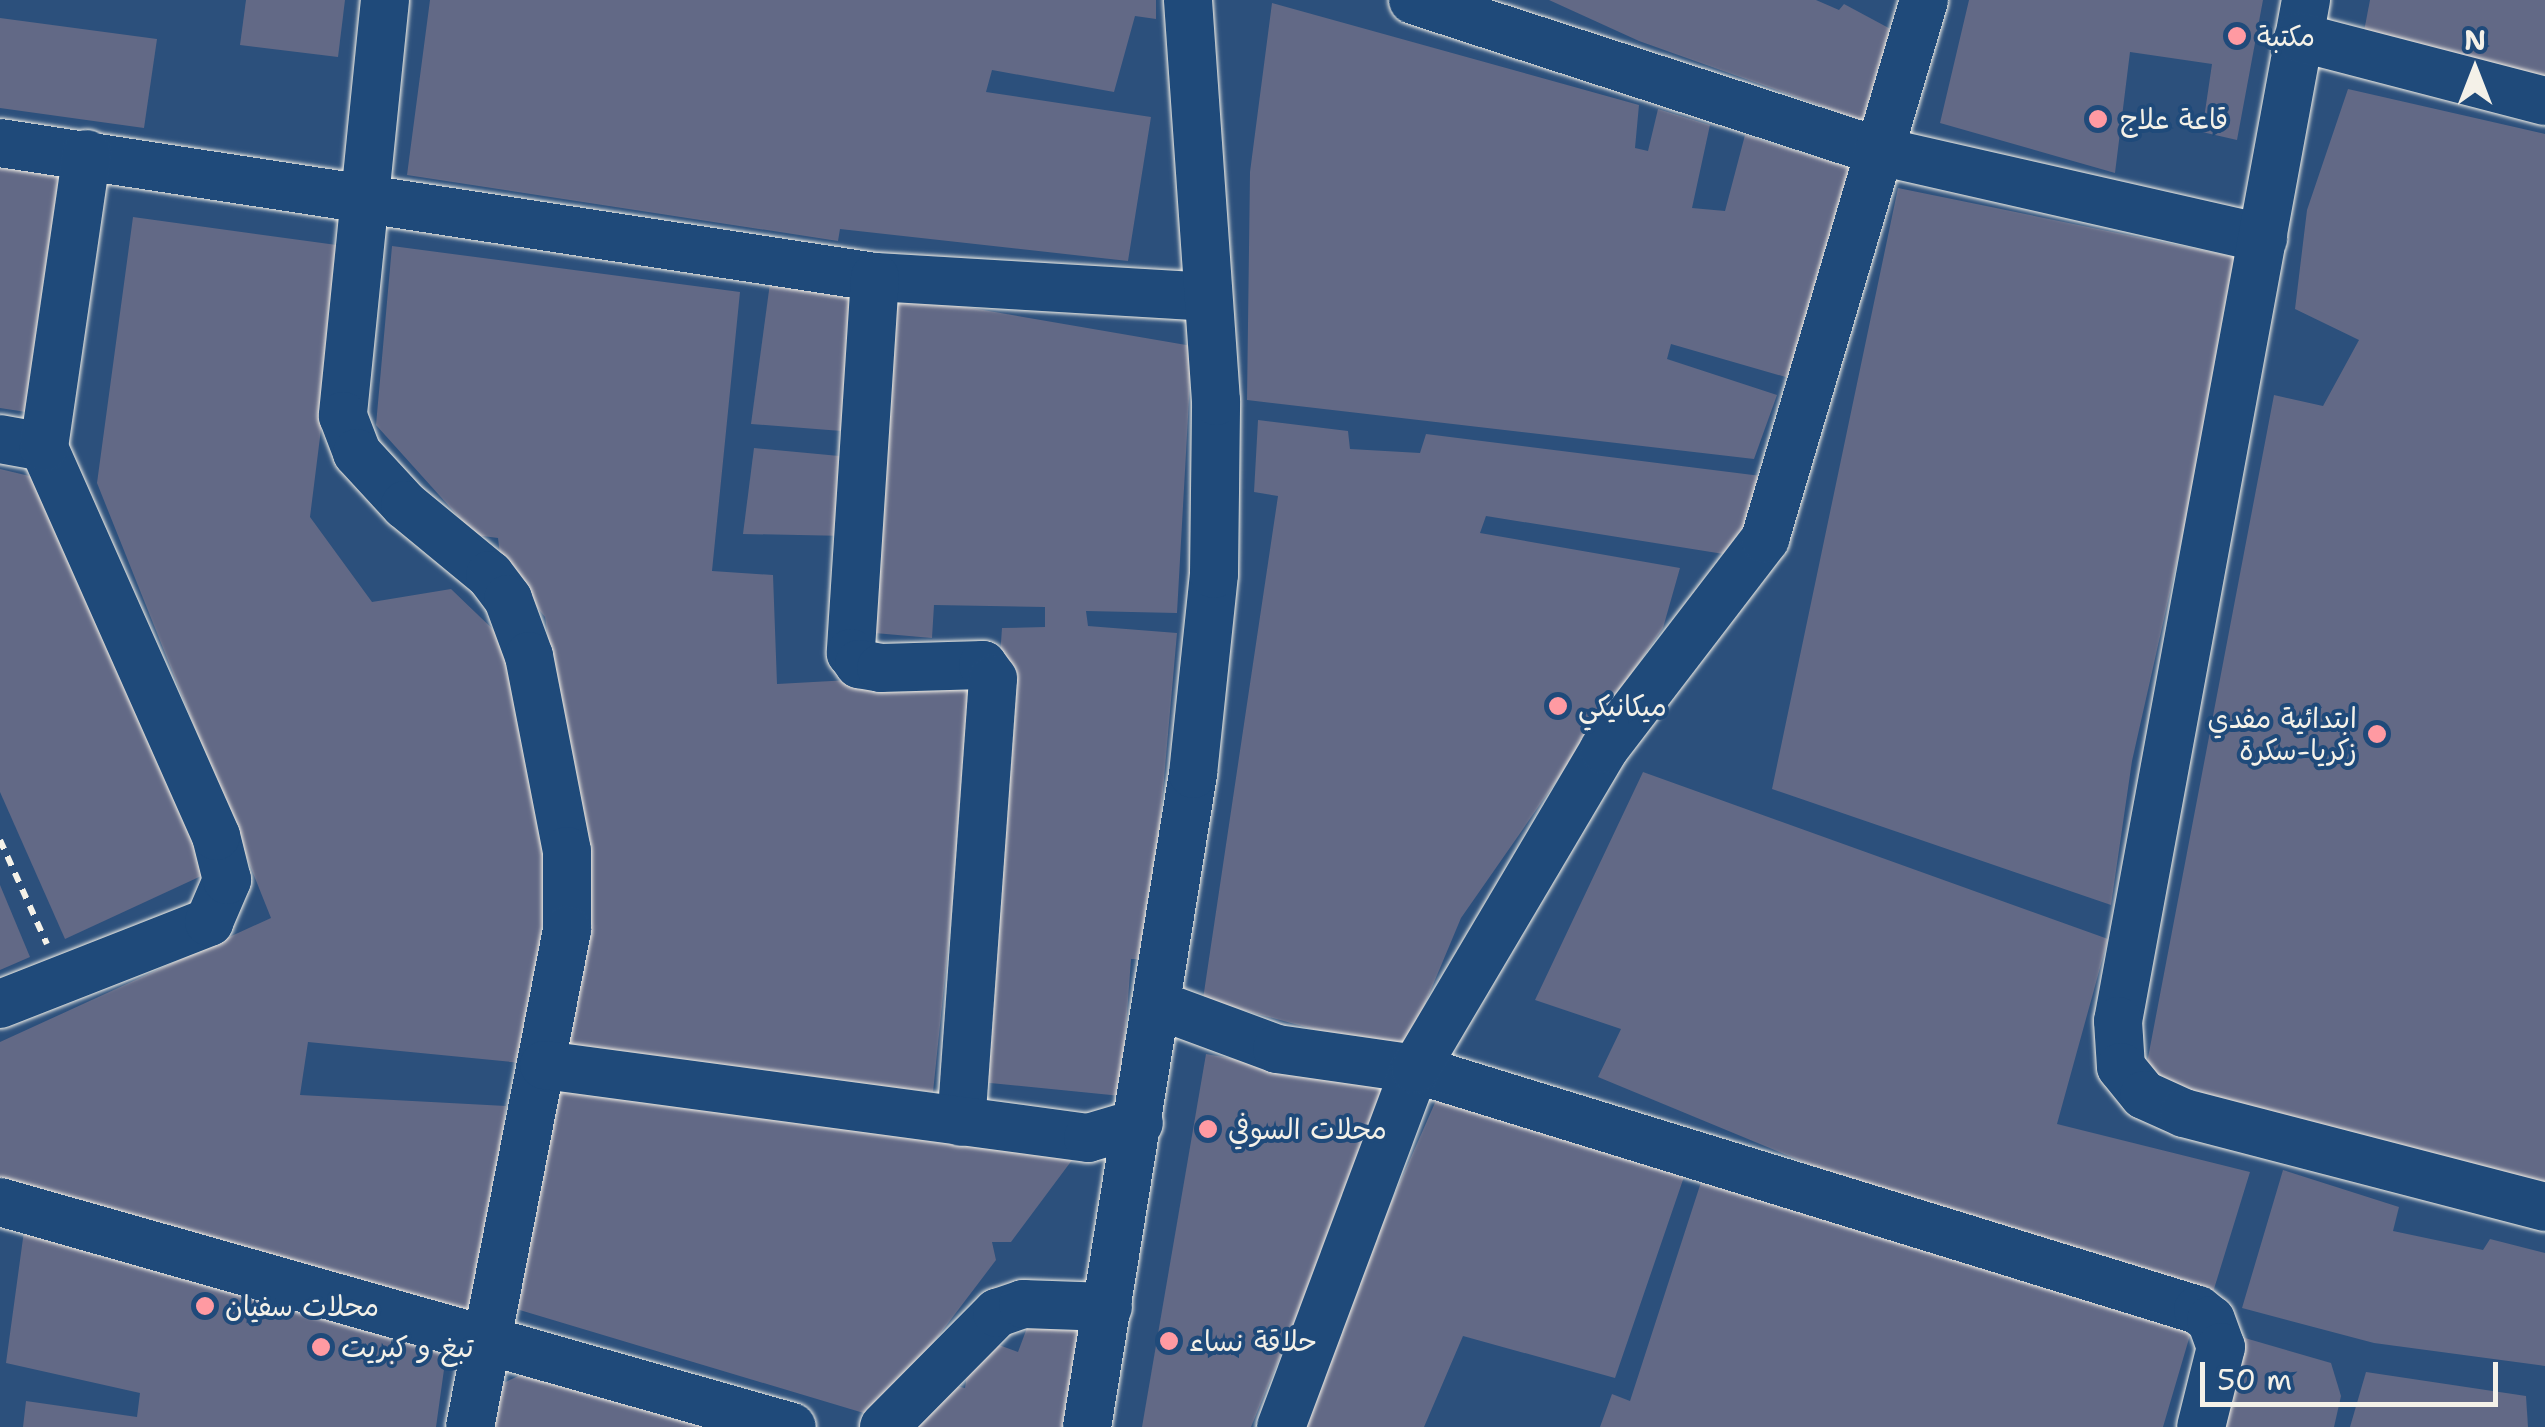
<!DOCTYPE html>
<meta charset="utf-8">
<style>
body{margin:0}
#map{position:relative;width:2545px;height:1427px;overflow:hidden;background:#2c507c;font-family:"Shantell Sans","Playpen Sans Arabic",sans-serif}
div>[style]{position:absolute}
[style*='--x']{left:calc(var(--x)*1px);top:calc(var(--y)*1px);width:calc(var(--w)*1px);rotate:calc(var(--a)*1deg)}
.building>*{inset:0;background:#626986}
.path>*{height:6px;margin-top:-3px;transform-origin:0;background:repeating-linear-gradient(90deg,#f4f1e8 0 10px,transparent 0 18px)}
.roads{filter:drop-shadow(0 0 2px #f4f1e8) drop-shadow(0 0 2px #f4f1e8)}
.minor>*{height:48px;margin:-24px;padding:0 24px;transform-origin:24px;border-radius:24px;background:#1f4a7a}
.dots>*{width:28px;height:28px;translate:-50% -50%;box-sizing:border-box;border:5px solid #1f4a7a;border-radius:50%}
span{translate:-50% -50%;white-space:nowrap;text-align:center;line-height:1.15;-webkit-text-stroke:8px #1f4a7a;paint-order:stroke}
.poi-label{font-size:28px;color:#f4f1e8}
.left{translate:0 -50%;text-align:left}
.right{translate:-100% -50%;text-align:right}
.north{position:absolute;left:2425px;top:20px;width:100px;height:100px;-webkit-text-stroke:8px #1f4a7a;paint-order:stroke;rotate:0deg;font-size:28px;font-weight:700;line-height:40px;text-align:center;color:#f4f1e8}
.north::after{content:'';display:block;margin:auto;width:35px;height:45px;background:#f4f1e8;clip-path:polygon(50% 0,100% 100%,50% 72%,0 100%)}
.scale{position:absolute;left:2200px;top:1362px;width:298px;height:45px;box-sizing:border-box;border:5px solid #f4f1e8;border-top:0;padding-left:12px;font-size:30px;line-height:35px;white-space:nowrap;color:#f4f1e8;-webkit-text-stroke:8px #1f4a7a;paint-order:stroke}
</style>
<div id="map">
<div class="building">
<div style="clip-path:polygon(246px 0,345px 0,338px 57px,240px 45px)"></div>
<div style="clip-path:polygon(430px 0,1156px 0,1156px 19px,1135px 16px,1114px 92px,992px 70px,986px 92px,1151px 117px,1128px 261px,840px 229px,838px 241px,407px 175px)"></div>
<div style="clip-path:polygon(1549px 0,1816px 0,1839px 10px,1844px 4px,1898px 33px,1875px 125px,1639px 41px)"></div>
<div style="clip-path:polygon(1969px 0,2263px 0,2237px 140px,2202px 132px,2212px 64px,2130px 52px,2115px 173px,1940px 123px)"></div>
<div style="clip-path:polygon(2370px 0,2545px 0,2545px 92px,2361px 47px)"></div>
<div style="clip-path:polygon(1272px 3px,1639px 105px,1635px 148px,1648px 151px,1658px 109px,1710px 125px,1692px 208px,1725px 211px,1745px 135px,1851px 168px,1796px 380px,1671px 344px,1667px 359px,1777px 395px,1754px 459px,1247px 400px,1250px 172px)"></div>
<div style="clip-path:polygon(0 18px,157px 39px,144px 128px,0 108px)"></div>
<div style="clip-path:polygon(2348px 89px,2545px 134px,2545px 1182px,2178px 1102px,2147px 1063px,2274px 395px,2323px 406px,2359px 340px,2295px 309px,2307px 210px)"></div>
<div style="clip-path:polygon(0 168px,60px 175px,26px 412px,0 408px)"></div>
<div style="clip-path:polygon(1898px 188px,2245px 259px,2132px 761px,2111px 905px,1772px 789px)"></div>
<div style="clip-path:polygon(133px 217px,344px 246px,310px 517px,372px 602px,451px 589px,502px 638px,550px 875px,522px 1063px,308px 1042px,300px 1095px,506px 1106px,482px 1329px,0 1197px,0 1042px,271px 918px,97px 483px)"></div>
<div style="clip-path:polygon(392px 246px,740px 292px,712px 571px,773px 575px,777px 684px,977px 673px,933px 1092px,560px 1050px,589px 916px,545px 617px,501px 563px,498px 538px,475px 535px,376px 425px)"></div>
<div style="clip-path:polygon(770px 283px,858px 293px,854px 432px,751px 424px)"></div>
<div style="clip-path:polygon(890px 294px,1192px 346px,1177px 613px,1086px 611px,1088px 626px,1177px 633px,1148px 959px,1131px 959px,1121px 1096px,970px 1081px,1002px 628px,1045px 627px,1045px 607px,934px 605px,932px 638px,863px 632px)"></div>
<div style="clip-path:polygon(1258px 420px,1348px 431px,1350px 449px,1420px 453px,1426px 434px,1761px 476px,1736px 556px,1486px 516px,1480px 533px,1680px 568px,1663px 628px,1461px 918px,1404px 1054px,1203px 999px,1278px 496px,1254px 492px)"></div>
<div style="clip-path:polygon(754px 448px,850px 457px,848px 536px,743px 534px)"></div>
<div style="clip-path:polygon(0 469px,42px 479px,212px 871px,65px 939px,0 792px)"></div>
<div style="clip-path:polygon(1643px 772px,2108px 939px,2057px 1124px,2250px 1172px,2210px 1302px,1830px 1173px,1598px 1077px,1621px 1029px,1535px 1000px)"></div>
<div style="clip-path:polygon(0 885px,30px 957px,0 970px)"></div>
<div style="clip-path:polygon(1206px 1054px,1383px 1085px,1336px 1222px,1251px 1427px,1142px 1427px)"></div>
<div style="clip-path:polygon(555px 1088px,1084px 1144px,1011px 1242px,992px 1242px,996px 1260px,877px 1417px,513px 1308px)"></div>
<div style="clip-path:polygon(1438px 1096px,1686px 1171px,1615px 1378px,1463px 1336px,1424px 1427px,1292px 1427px)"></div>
<div style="clip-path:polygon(2283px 1170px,2399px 1207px,2393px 1231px,2483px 1250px,2490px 1239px,2545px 1253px,2545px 1366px,2374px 1343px,2242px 1308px)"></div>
<div style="clip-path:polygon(1703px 1176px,2193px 1325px,2163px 1427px,1600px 1427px,1612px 1394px,1630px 1401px)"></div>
<div style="clip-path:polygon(24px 1231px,447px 1348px,436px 1427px,23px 1427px,26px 1401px,137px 1417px,140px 1393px,6px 1363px)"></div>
<div style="clip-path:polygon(1034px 1309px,1085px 1330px,1071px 1427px,907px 1427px,945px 1384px,965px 1388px,969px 1361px,988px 1341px,1018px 1352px)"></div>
<div style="clip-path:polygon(2238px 1336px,2331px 1363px,2341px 1396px,2334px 1427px,2211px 1427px)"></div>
<div style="clip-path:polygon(527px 1372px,717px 1427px,488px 1427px,497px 1386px)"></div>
<div style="clip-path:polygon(2366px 1372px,2526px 1396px,2528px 1427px,2350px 1427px)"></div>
</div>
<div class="path">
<div style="--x:0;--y:840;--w:114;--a:65.7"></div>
</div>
<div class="roads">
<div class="minor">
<div style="--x:385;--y:0;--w:418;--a:95.8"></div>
<div style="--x:343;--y:416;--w:40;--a:69"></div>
<div style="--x:357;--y:453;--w:71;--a:47.3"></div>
<div style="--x:405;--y:505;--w:110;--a:39.5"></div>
<div style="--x:490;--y:575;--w:30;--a:53"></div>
<div style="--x:508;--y:599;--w:61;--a:69.8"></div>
<div style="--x:529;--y:656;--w:199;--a:79"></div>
<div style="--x:567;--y:851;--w:79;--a:90"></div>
<div style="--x:567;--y:930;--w:506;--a:101.04"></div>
<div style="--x:1413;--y:0;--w:490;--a:18"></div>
<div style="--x:1879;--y:151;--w:394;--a:12.8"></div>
<div style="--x:2306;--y:0;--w:1038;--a:100.43"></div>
<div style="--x:2118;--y:1021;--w:46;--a:86.3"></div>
<div style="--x:2121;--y:1067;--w:36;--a:51"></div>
<div style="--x:2144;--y:1095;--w:44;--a:24.2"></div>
<div style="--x:2184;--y:1113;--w:373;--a:14.6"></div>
<div style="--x:2299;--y:37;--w:254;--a:14.6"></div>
<div style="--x:0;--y:143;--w:885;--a:8.71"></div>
<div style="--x:875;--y:277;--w:333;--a:3.4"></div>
<div style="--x:875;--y:277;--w:377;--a:93.7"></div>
<div style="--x:851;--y:653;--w:14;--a:54"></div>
<div style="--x:859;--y:664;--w:22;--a:10"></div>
<div style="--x:881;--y:668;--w:102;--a:-1.7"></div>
<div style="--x:983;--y:665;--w:17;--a:54"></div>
<div style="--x:993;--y:679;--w:444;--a:94.1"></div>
<div style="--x:0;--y:439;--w:45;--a:10.3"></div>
<div style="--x:0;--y:1004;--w:225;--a:-21.4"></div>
<div style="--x:209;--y:922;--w:46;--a:-66.8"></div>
<div style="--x:227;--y:880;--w:45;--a:-104"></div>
<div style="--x:216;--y:836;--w:425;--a:-113.9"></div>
<div style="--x:44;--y:447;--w:296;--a:-81.7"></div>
<div style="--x:1158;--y:1005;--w:127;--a:20.3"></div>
<div style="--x:1277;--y:1049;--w:139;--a:8.2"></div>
<div style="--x:1415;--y:1069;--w:819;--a:17.11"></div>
<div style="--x:2198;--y:1310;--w:16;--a:38"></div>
<div style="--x:2211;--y:1320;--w:29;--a:70"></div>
<div style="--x:2221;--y:1347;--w:82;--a:104"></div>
<div style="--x:544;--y:1065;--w:549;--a:7.64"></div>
<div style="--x:1088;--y:1138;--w:53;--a:-16.4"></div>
<div style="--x:0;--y:1202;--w:823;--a:15.86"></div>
<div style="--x:884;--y:1427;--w:161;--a:-45.3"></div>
<div style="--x:997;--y:1313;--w:28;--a:-19"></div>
<div style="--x:1023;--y:1304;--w:85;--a:2"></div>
<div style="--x:1087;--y:1427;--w:662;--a:-80.78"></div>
<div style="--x:1193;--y:774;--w:201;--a:-84"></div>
<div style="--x:1214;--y:574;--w:173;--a:-89.3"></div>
<div style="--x:1216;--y:401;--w:402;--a:-94"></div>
<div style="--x:1281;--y:1427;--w:382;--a:-69.5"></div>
<div style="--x:1415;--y:1069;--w:372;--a:-59.4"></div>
<div style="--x:1604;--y:749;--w:265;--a:-52.5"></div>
<div style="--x:1765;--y:539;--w:562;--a:-73.56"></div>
</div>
</div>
<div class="dots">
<div style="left:2237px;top:36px;background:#ff9aa2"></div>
<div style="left:2098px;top:119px;background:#ff9aa2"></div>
<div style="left:1558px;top:706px;background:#ff9aa2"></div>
<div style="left:2377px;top:734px;background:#ff9aa2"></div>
<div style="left:1208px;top:1129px;background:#ff9aa2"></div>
<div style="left:205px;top:1306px;background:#ff9aa2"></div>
<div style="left:1169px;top:1341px;background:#ff9aa2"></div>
<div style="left:321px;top:1347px;background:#ff9aa2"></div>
</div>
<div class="poi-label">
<span class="left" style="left:2257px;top:36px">مكتبة</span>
<span class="left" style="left:2120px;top:119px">قاعة علاج</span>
<span class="left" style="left:1578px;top:706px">ميكانيكي</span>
<span class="right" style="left:2357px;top:734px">ابتدائية مفدي<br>زكريا-سكرة</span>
<span class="left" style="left:1228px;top:1129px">محلات السوفي</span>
<span class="left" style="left:225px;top:1306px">محلات سفيان</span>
<span class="left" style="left:1189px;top:1341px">حلاقة نساء</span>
<span class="left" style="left:341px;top:1347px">تبغ و كبريت</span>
</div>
<div class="north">N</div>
<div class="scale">50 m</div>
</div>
